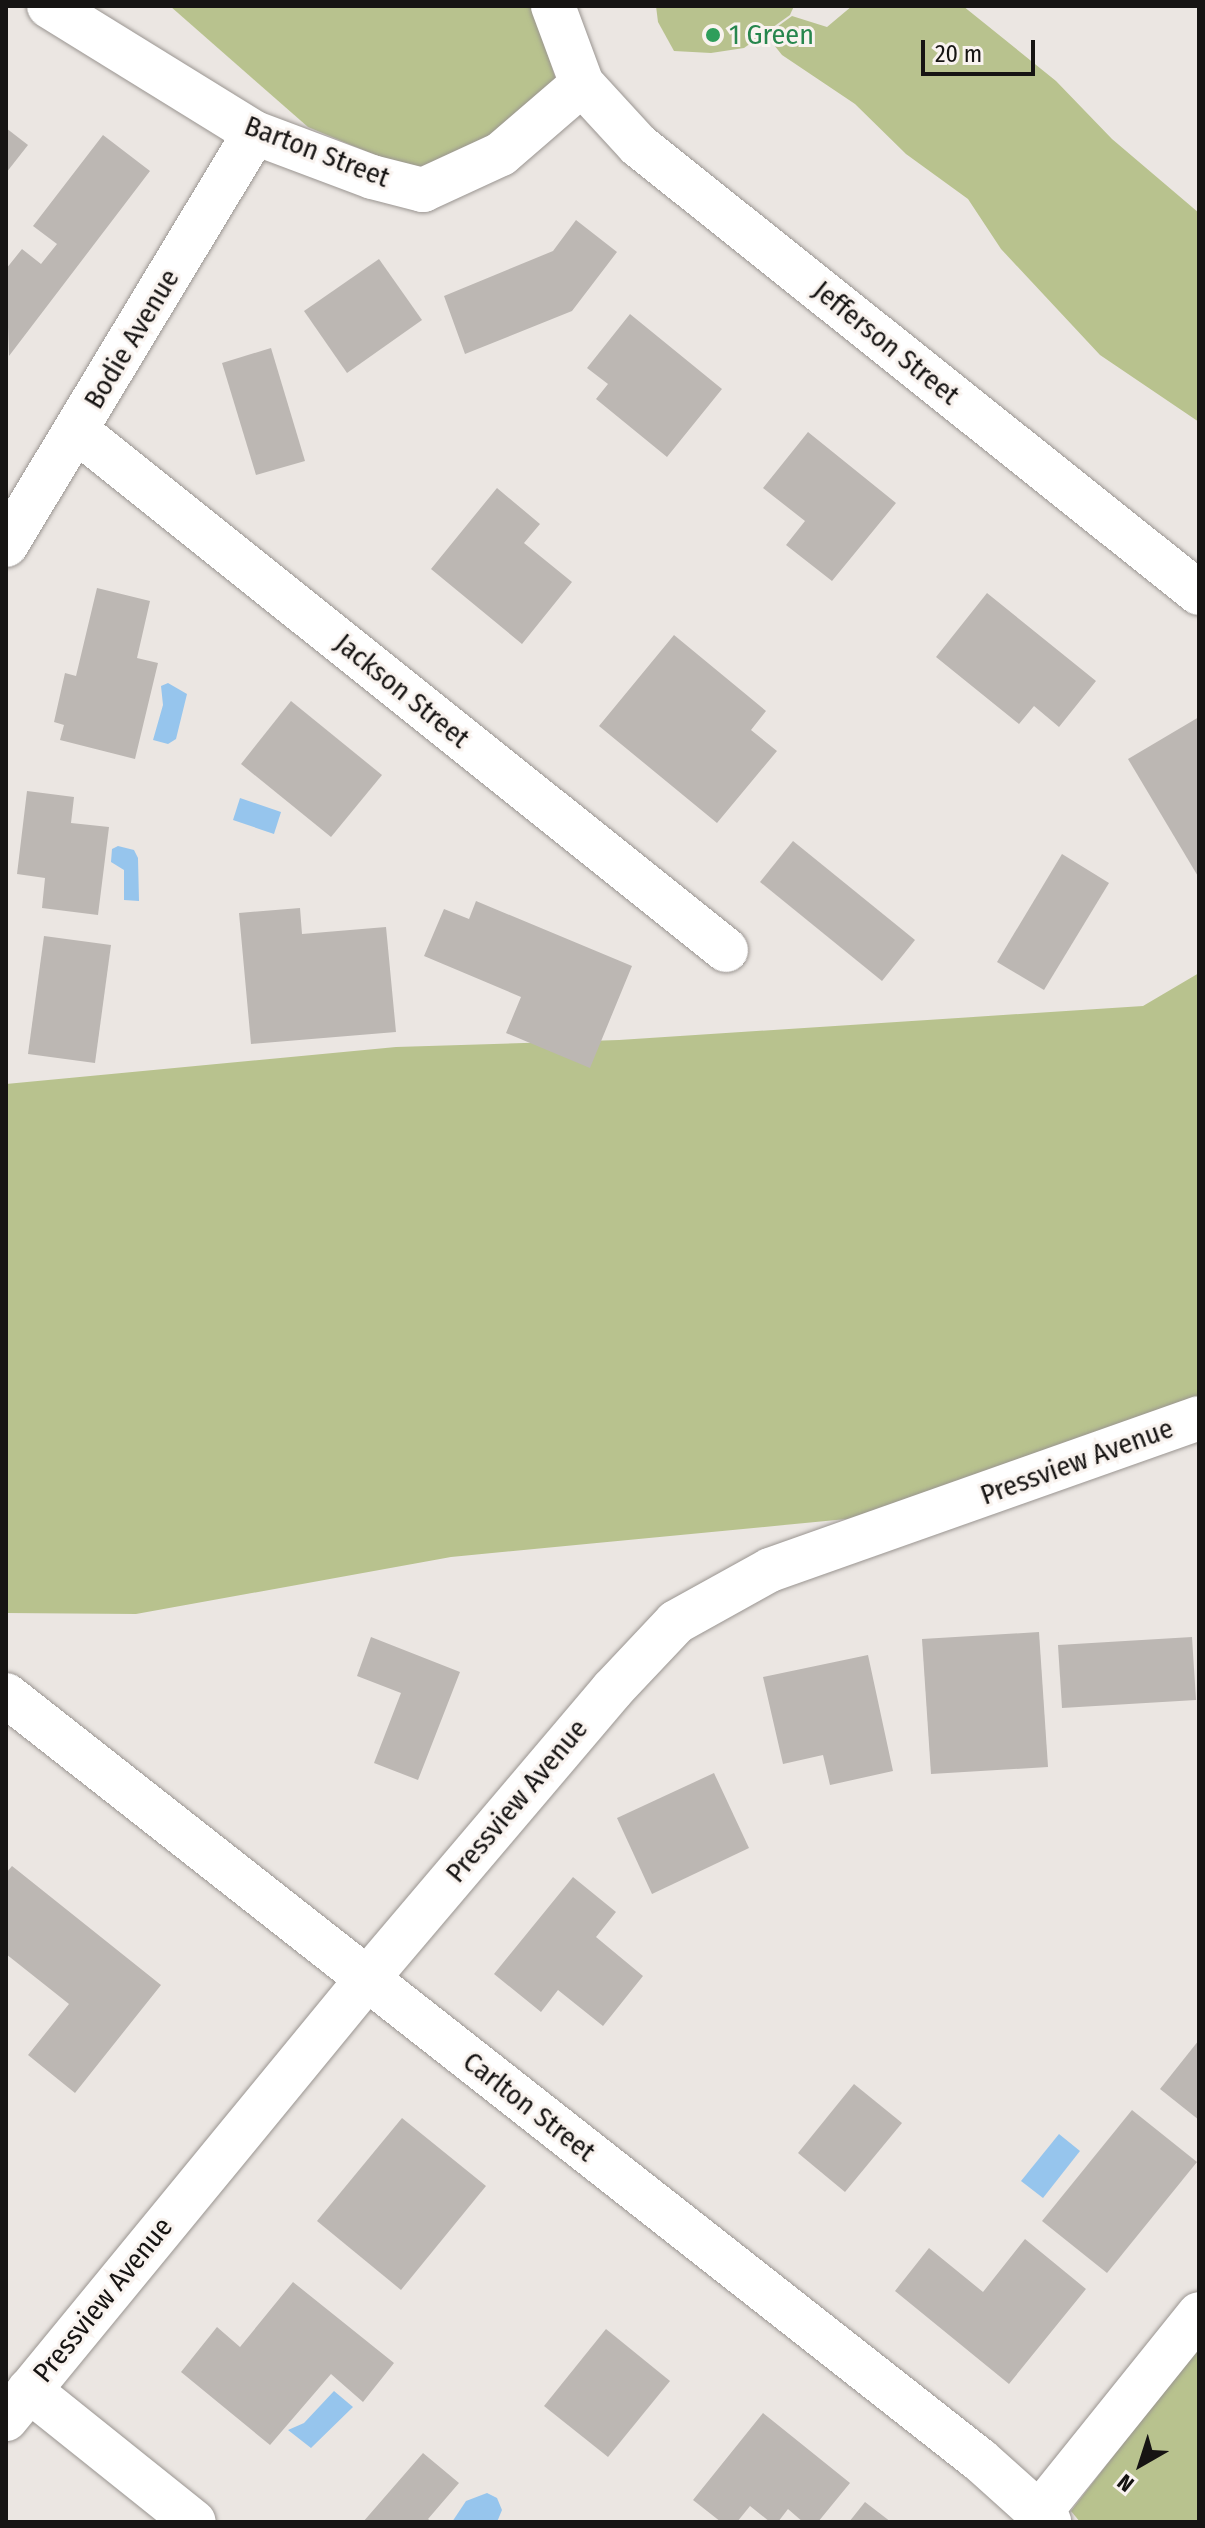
<!DOCTYPE html>
<style>
body{margin:0}
#map{position:relative;width:1205px;height:2528px;overflow:hidden;background:#ebe6e2;font-family:"Fira Sans Condensed",sans-serif}
div>[style]{position:absolute}
[style*='--x']{left:calc(var(--x)*1px);top:calc(var(--y)*1px);width:calc(var(--w)*1px);rotate:calc(var(--a)*1deg)}
.green>*{inset:0;background:#b8c28e}
.water>*{inset:0;background:#96c5ed}
.building>*{inset:0;background:#bcb7b3}
.roads{filter:drop-shadow(0 0 2px #9a9591) drop-shadow(0 0 2px #9a9591)}
.minor>*{height:44px;margin:-22px;padding:0 22px;transform-origin:22px;border-radius:22px;background:#fff}
.dots>*{width:22px;height:22px;translate:-50% -50%;box-sizing:border-box;border:4px solid #f9f3ef;border-radius:50%}
span{translate:-50% -50%;white-space:nowrap;text-align:center;line-height:1.15;-webkit-text-stroke:6px #f9f3ef;paint-order:stroke}
.leisure-label{font-size:28px;color:#27864d}
.left{translate:0 -50%;text-align:left}
.street-label{font-size:28px;color:#161413}
.frame{position:absolute;inset:0;border:8px solid #161413;pointer-events:none}
.north{position:absolute;left:1101px;top:2424px;width:80px;height:80px;-webkit-text-stroke:6px #f9f3ef;paint-order:stroke;rotate:219deg;font-size:22px;font-weight:700;line-height:32px;text-align:center;color:#161413}
.north::after{content:'';display:block;margin:auto;width:28px;height:36px;background:#161413;clip-path:polygon(50% 0,100% 100%,50% 72%,0 100%)}
.scale{position:absolute;left:921px;top:40px;width:114px;height:36px;box-sizing:border-box;border:4px solid #161413;border-top:0;padding-left:10px;font-size:24px;line-height:28px;white-space:nowrap;color:#161413;-webkit-text-stroke:6px #f9f3ef;paint-order:stroke}
</style>
<div id="map">
<div class="green">
<div style="clip-path:polygon(170px 6px,532px 6px,556px 80px,490px 136px,424px 168px,380px 157px,308px 127px)"></div>
<div style="clip-path:polygon(656px 6px,794px 6px,790px 15px,744px 48px,711px 53px,674px 51px,658px 22px)"></div>
<div style="clip-path:polygon(852px 6px,963px 6px,1056px 81px,1112px 139px,1199px 213px,1199px 422px,1100px 355px,1001px 249px,968px 199px,906px 154px,855px 104px,782px 55px,766px 35px,792px 16px,827px 27px)"></div>
<div style="clip-path:polygon(1199px 973px,1199px 1397px,857px 1518px,451px 1557px,136px 1614px,6px 1613px,6px 1084px,396px 1047px,619px 1040px,1143px 1006px)"></div>
<div style="clip-path:polygon(1199px 2345px,1199px 2522px,1080px 2522px,1071px 2511px)"></div>
</div>
<div class="water">
<div style="clip-path:polygon(168px 683px,187px 694px,176px 739px,168px 744px,153px 740px,163px 705px,161px 686px)"></div>
<div style="clip-path:polygon(240px 798px,281px 812px,274px 834px,233px 820px)"></div>
<div style="clip-path:polygon(118px 846px,134px 850px,138px 858px,139px 901px,124px 900px,124px 870px,111px 862px,112px 849px)"></div>
<div style="clip-path:polygon(1059px 2134px,1080px 2151px,1043px 2198px,1021px 2181px)"></div>
<div style="clip-path:polygon(334px 2391px,353px 2407px,311px 2448px,288px 2430px,304px 2423px)"></div>
<div style="clip-path:polygon(487px 2493px,497px 2498px,502px 2510px,497px 2522px,452px 2522px,466px 2501px)"></div>
</div>
<div class="building">
<div style="clip-path:polygon(6px 128px,28px 145px,6px 173px)"></div>
<div style="clip-path:polygon(103px 135px,150px 171px,9px 356px,6px 269px,22px 249px,41px 264px,57px 244px,33px 226px)"></div>
<div style="clip-path:polygon(576px 220px,617px 252px,572px 311px,465px 354px,444px 296px,553px 251px)"></div>
<div style="clip-path:polygon(379px 259px,422px 320px,347px 373px,304px 311px)"></div>
<div style="clip-path:polygon(630px 314px,722px 389px,667px 457px,596px 399px,608px 384px,587px 368px)"></div>
<div style="clip-path:polygon(271px 348px,305px 461px,256px 475px,222px 363px)"></div>
<div style="clip-path:polygon(808px 432px,896px 503px,832px 581px,786px 545px,805px 521px,763px 488px)"></div>
<div style="clip-path:polygon(497px 488px,540px 524px,524px 543px,572px 582px,522px 644px,431px 569px)"></div>
<div style="clip-path:polygon(97px 588px,150px 601px,137px 658px,158px 663px,135px 759px,60px 740px,64px 725px,54px 722px,65px 673px,76px 676px)"></div>
<div style="clip-path:polygon(987px 593px,1096px 681px,1059px 727px,1034px 706px,1019px 724px,936px 657px)"></div>
<div style="clip-path:polygon(674px 635px,766px 711px,751px 730px,777px 751px,717px 823px,599px 726px)"></div>
<div style="clip-path:polygon(291px 701px,382px 775px,331px 837px,241px 764px)"></div>
<div style="clip-path:polygon(1199px 717px,1199px 878px,1128px 759px)"></div>
<div style="clip-path:polygon(27px 791px,74px 797px,71px 823px,109px 827px,98px 915px,42px 908px,45px 878px,17px 874px)"></div>
<div style="clip-path:polygon(793px 841px,915px 940px,882px 981px,760px 882px)"></div>
<div style="clip-path:polygon(1062px 854px,1109px 883px,1044px 990px,997px 962px)"></div>
<div style="clip-path:polygon(476px 901px,632px 966px,590px 1068px,506px 1033px,521px 997px,424px 956px,444px 909px,469px 919px)"></div>
<div style="clip-path:polygon(300px 908px,302px 934px,386px 927px,396px 1032px,251px 1044px,239px 913px)"></div>
<div style="clip-path:polygon(44px 936px,111px 945px,95px 1063px,28px 1054px)"></div>
<div style="clip-path:polygon(1039px 1632px,1048px 1767px,931px 1774px,922px 1639px)"></div>
<div style="clip-path:polygon(371px 1637px,460px 1672px,418px 1780px,374px 1763px,401px 1693px,357px 1676px)"></div>
<div style="clip-path:polygon(1192px 1637px,1196px 1700px,1062px 1708px,1058px 1645px)"></div>
<div style="clip-path:polygon(868px 1655px,893px 1771px,830px 1785px,823px 1755px,783px 1764px,763px 1677px)"></div>
<div style="clip-path:polygon(714px 1773px,749px 1848px,652px 1894px,617px 1818px)"></div>
<div style="clip-path:polygon(12px 1866px,161px 1985px,75px 2093px,28px 2055px,69px 2004px,6px 1954px,6px 1873px)"></div>
<div style="clip-path:polygon(573px 1877px,616px 1912px,596px 1937px,643px 1976px,603px 2026px,558px 1990px,541px 2012px,494px 1974px)"></div>
<div style="clip-path:polygon(1199px 2040px,1199px 2120px,1160px 2089px)"></div>
<div style="clip-path:polygon(854px 2084px,902px 2123px,845px 2192px,798px 2153px)"></div>
<div style="clip-path:polygon(1132px 2110px,1197px 2162px,1107px 2273px,1042px 2221px)"></div>
<div style="clip-path:polygon(402px 2118px,486px 2186px,401px 2290px,317px 2221px)"></div>
<div style="clip-path:polygon(1025px 2239px,1086px 2289px,1009px 2384px,895px 2291px,929px 2248px,983px 2292px)"></div>
<div style="clip-path:polygon(293px 2282px,394px 2363px,363px 2402px,331px 2374px,270px 2445px,181px 2372px,217px 2327px,240px 2347px)"></div>
<div style="clip-path:polygon(606px 2329px,670px 2381px,608px 2457px,544px 2406px)"></div>
<div style="clip-path:polygon(763px 2413px,850px 2483px,818px 2522px,803px 2522px,788px 2509px,778px 2522px,770px 2522px,750px 2506px,737px 2522px,721px 2522px,693px 2500px)"></div>
<div style="clip-path:polygon(423px 2453px,459px 2483px,428px 2519px,432px 2522px,363px 2522px)"></div>
<div style="clip-path:polygon(865px 2502px,891px 2522px,849px 2522px)"></div>
</div>
<div class="roads">
<div class="minor">
<div style="--x:49;--y:6;--w:242;--a:31.7"></div>
<div style="--x:255;--y:133;--w:125;--a:20.6"></div>
<div style="--x:372;--y:177;--w:53;--a:14.3"></div>
<div style="--x:423;--y:190;--w:86;--a:-24.8"></div>
<div style="--x:501;--y:154;--w:107;--a:-40.8"></div>
<div style="--x:553;--y:6;--w:83;--a:69.6"></div>
<div style="--x:582;--y:84;--w:83;--a:47.4"></div>
<div style="--x:638;--y:145;--w:718;--a:38.61"></div>
<div style="--x:77;--y:431;--w:831;--a:38.65"></div>
<div style="--x:6;--y:545;--w:481;--a:-58.9"></div>
<div style="--x:6;--y:1695;--w:1239;--a:38.15"></div>
<div style="--x:980;--y:2460;--w:93;--a:41.9"></div>
<div style="--x:29;--y:2390;--w:211;--a:38.7"></div>
<div style="--x:6;--y:2419;--w:569;--a:-50.63"></div>
<div style="--x:367;--y:1979;--w:379;--a:-49.7"></div>
<div style="--x:612;--y:1690;--w:93;--a:-46.7"></div>
<div style="--x:676;--y:1622;--w:107;--a:-29"></div>
<div style="--x:770;--y:1570;--w:455;--a:-19.5"></div>
<div style="--x:1040;--y:2512;--w:254;--a:-51.2"></div>
</div>
</div>
<div class="dots">
<div style="left:713px;top:35px;background:#2e9e5b"></div>
</div>
<div class="leisure-label">
<span class="left" style="left:729px;top:35px">1 Green</span>
</div>
<div class="street-label">
<span style="left:317px;top:152px;rotate:21deg">Barton Street</span>
<span style="left:132px;top:339px;rotate:-59deg">Bodie Avenue</span>
<span style="left:886px;top:343px;rotate:39deg">Jefferson Street</span>
<span style="left:402px;top:691px;rotate:39deg">Jackson Street</span>
<span style="left:1077px;top:1462px;rotate:-20deg">Pressview Avenue</span>
<span style="left:517px;top:1801px;rotate:-50deg">Pressview Avenue</span>
<span style="left:529px;top:2107px;rotate:38deg">Carlton Street</span>
<span style="left:103px;top:2300px;rotate:-51deg">Pressview Avenue</span>
</div>
<div class="frame"></div>
<div class="north">N</div>
<div class="scale">20 m</div>
</div>
